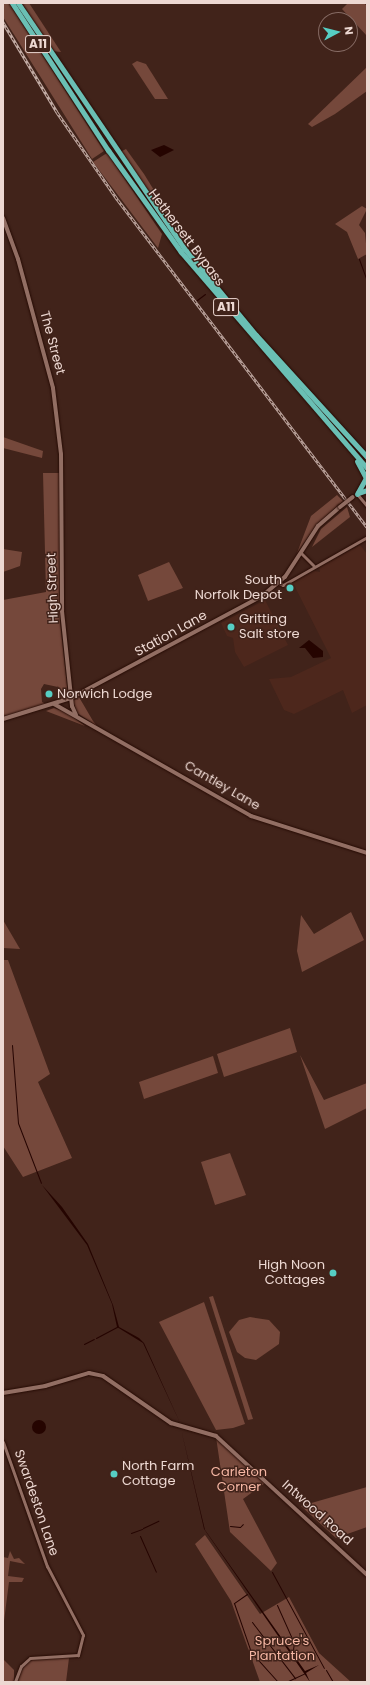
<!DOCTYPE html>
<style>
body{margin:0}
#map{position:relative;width:370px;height:1685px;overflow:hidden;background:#41231a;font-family:Poppins,sans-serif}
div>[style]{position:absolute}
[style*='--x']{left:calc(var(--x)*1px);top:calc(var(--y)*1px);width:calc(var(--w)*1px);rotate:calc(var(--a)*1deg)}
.built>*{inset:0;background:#4d271c}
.green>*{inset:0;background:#75483b}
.water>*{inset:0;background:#250400}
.round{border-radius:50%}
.stream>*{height:1px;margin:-0.5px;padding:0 0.5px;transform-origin:0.5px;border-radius:0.5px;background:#250400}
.roads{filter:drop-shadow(0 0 1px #260b04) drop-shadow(0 0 1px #260b04)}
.minor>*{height:3px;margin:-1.5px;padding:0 1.5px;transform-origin:1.5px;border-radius:1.5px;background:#926e63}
.tertiary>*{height:4px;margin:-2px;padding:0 2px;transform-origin:2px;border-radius:2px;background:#926e63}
.trunk>*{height:5px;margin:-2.5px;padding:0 2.5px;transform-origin:2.5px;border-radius:2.5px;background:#6abfb4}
.rail>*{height:2.5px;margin-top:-1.25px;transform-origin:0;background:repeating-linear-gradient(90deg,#41231a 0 3px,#c1aaa3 0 6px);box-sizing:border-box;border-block:1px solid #c1aaa3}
.bridges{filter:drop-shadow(0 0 1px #260b04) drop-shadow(0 0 1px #260b04)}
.tertiary-bridge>*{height:4px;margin:-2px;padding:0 2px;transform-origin:2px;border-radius:2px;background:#926e63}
.dots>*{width:11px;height:11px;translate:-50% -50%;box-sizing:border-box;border:2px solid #41231a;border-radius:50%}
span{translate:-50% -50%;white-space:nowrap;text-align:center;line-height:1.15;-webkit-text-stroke:3px #41231a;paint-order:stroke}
.shield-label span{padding:1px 3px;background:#41231a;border:1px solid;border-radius:3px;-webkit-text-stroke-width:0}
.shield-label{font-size:12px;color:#edd8d2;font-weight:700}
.street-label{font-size:13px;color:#edd8d2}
.poi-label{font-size:13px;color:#edd8d2}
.right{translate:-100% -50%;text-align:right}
.left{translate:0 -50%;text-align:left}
.park-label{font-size:13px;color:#f6b7a4}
.frame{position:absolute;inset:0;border:4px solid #edd8d2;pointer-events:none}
.north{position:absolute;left:318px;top:12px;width:40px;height:40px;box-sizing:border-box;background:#41231a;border:1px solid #866b64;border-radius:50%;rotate:83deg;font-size:11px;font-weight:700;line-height:16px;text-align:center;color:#edd8d2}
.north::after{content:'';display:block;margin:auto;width:14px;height:18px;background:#56cec3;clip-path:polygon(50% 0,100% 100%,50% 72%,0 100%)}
</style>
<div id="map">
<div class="built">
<div style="clip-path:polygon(360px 545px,367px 554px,367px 705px,352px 713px,343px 690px,294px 714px,284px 710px,269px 679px,291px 677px,331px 658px,292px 581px,314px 571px,320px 572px,319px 567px)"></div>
<div style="clip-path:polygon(265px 600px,288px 645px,244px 667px,235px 652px,233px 638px,227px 636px,221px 623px)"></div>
</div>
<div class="green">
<div style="clip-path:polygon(3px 3px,9px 3px,104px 151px,92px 159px,3px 17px)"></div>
<div style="clip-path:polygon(22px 3px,29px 3px,61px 52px,52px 51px)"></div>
<div style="clip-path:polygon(348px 3px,367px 3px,367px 36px,342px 9px)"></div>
<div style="clip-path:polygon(137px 61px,146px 64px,168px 99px,155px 99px,132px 64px)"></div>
<div style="clip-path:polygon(367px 67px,367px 91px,335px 114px,312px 127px,308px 124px)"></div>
<div style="clip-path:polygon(126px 149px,144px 174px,184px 239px,120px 152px)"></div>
<div style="clip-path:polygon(107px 153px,162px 234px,158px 248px,93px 162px)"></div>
<div style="clip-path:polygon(362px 206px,367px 209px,359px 225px,365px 233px,367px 254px,358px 259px,347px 232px,335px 224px)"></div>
<div style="clip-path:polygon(3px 437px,43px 451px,42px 458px,3px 448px)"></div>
<div style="clip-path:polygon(43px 473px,59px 473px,60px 622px,68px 695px,61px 700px,58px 687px,44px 684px,41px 689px,42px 702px,48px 705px,3px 717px,3px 600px,46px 592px)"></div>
<div style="clip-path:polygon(337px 495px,343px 501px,317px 524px,297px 553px,311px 516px)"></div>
<div style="clip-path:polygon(347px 507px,350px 517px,312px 547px,321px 529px)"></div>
<div style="clip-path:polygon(3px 549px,22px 552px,20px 566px,3px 572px)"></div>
<div style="clip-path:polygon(169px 562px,183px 588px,148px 601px,138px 575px)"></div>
<div style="clip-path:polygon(79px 697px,93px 721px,97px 726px,77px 713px,73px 701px)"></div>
<div style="clip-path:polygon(54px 708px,66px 712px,85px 726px,46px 711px)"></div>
<div style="clip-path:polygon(351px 912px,364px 940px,302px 972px,297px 951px,301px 915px,314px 934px)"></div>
<div style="clip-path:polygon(3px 920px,20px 949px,3px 948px)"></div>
<div style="clip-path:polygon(3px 960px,8px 960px,50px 1074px,38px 1082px,72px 1158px,23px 1177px,3px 1146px)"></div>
<div style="clip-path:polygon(290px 1028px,297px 1052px,224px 1077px,217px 1054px)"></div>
<div style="clip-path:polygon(300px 1055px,324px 1100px,367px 1083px,367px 1108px,325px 1129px)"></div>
<div style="clip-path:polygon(213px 1056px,218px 1073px,144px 1099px,139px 1082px)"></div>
<div style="clip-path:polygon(230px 1153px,246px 1195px,215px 1205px,201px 1162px)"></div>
<div style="clip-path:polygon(213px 1296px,253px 1419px,248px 1420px,209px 1297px)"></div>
<div style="clip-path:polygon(204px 1302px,245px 1424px,233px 1428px,216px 1430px,159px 1322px)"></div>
<div style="clip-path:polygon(250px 1317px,269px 1320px,280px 1332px,279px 1344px,256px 1360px,245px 1358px,237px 1352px,229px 1332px,239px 1320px)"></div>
<div style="clip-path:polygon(216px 1437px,265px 1483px,243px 1499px,277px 1563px,271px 1571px,230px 1532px)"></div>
<div style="clip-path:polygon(367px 1487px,367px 1527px,336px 1538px,301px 1506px)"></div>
<div style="clip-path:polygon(205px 1535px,260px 1614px,289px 1597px,319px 1653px,351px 1682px,260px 1682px,231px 1601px,195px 1544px)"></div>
<div style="clip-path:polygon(10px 1551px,14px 1559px,19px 1558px,25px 1564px,10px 1561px,8px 1576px,24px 1578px,22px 1582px,9px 1582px,3px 1629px,3px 1557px,8px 1558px)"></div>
<div style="clip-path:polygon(34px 1658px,69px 1658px,66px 1682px,17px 1682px,23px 1666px)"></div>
<div style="clip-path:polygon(3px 1659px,14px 1670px,14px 1682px,3px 1682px)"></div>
</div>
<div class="water">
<div style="clip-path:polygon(164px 145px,174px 150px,160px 157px,151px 150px)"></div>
<div style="clip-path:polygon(309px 640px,323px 651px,323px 657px,313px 658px,305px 648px,299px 648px)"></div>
<div style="clip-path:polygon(42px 1185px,62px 1207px,88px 1244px,113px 1305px,119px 1327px,139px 1338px,144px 1343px,181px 1425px,143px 1343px,117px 1327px,112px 1304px,87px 1245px)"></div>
<div class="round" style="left:32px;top:1420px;width:14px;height:14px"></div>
<div style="clip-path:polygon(181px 1429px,205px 1530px,305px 1671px,319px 1665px,306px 1673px,310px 1682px,204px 1529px)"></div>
</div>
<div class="stream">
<div style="--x:365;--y:3;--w:4;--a:56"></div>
<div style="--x:359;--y:259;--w:23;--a:70"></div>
<div style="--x:197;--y:300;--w:10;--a:-37"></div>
<div style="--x:12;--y:1045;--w:78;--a:85.6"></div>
<div style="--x:18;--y:1123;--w:64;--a:69"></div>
<div style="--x:96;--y:1338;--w:24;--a:-28"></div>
<div style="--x:84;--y:1344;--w:11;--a:-27"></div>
<div style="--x:230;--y:1526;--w:10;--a:6"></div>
<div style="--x:240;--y:1527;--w:4;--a:-45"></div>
<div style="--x:143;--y:1528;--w:17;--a:-25"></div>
<div style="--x:131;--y:1533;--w:12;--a:-20"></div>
<div style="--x:140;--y:1536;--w:39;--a:66"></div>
<div style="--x:272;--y:1572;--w:109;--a:61.6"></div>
<div style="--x:247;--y:1594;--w:16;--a:145"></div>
<div style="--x:234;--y:1603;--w:52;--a:70.9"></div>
<div style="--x:251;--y:1652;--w:40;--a:48"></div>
<div style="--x:277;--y:1605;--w:42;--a:65.9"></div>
<div style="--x:294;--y:1643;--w:12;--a:99"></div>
<div style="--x:252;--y:1622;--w:71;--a:52.5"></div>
<div style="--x:296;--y:1660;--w:10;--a:-45"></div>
<div style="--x:326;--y:1670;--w:14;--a:60"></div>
<div style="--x:286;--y:1682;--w:21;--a:-25"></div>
</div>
<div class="roads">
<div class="minor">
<div style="--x:357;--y:494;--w:16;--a:50"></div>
<div style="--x:301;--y:553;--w:18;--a:45"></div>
<div style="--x:279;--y:583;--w:4;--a:27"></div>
<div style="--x:283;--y:585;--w:97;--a:-29.7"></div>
<div style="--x:3;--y:1442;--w:132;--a:70.5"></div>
<div style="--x:47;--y:1566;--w:78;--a:62.4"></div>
<div style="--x:83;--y:1635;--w:21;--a:104"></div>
<div style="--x:78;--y:1655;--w:48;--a:176.4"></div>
<div style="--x:30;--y:1658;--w:12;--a:138"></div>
<div style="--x:21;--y:1666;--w:17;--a:111"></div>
</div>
<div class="tertiary">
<div style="--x:3;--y:218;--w:44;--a:69.9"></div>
<div style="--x:18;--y:259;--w:134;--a:74.8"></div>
<div style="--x:53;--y:388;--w:66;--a:83.1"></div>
<div style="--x:61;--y:454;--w:157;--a:89.6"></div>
<div style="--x:62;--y:611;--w:96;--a:84"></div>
<div style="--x:72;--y:706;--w:10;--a:66"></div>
<div style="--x:54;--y:704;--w:227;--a:29.6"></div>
<div style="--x:251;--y:816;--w:122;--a:17.7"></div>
<div style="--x:3;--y:719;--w:71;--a:-17.2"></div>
<div style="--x:71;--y:698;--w:217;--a:-28.1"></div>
<div style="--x:262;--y:596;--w:30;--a:-40"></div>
<div style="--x:285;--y:577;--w:61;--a:-57.1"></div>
<div style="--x:318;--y:526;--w:29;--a:-41"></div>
<div style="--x:3;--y:1393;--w:43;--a:-9.5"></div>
<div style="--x:45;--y:1386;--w:46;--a:-16.5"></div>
<div style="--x:89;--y:1373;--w:14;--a:12"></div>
<div style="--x:103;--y:1376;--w:83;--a:34.7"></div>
<div style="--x:171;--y:1423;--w:47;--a:16.1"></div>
<div style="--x:216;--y:1436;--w:205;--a:42.6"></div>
</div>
<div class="trunk">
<div style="--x:12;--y:3;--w:176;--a:56.9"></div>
<div style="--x:108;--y:150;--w:125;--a:54.4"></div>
<div style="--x:181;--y:252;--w:285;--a:49.3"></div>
<div style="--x:18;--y:3;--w:296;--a:55.9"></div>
<div style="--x:184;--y:248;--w:113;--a:50.4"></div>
<div style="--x:256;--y:335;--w:165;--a:47.7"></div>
<div style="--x:358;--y:493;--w:9;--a:-18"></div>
<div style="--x:357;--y:494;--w:18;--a:-61"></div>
<div style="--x:366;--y:478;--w:19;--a:-118"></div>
</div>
</div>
<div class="rail">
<div style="--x:3;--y:22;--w:105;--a:59"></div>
<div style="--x:57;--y:112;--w:107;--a:55.3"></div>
<div style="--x:118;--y:200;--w:411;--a:52.7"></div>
</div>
<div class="bridges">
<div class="tertiary-bridge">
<div style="--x:340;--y:507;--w:16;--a:-38"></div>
</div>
</div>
<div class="dots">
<div style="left:290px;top:588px;background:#56cec3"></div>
<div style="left:231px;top:627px;background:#56cec3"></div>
<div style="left:49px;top:694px;background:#56cec3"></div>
<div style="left:333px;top:1273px;background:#56cec3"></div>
<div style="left:114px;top:1474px;background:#56cec3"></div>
</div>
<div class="shield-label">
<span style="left:38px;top:44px">A11</span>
<span style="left:226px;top:307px">A11</span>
</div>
<div class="street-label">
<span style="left:186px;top:238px;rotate:53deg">Hethersett Bypass</span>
<span style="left:52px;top:343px;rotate:75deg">The Street</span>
<span style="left:53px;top:588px;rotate:-92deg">High Street</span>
<span style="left:171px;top:634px;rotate:-29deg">Station Lane</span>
<span style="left:222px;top:786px;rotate:30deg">Cantley Lane</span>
<span style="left:36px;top:1503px;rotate:71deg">Swardeston Lane</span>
<span style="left:317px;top:1513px;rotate:42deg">Intwood Road</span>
</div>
<div class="poi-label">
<span class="right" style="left:282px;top:588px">South<br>Norfolk Depot</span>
<span class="left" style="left:239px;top:627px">Gritting<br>Salt store</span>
<span class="left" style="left:57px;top:694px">Norwich Lodge</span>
<span class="right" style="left:325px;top:1273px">High Noon<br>Cottages</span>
<span class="left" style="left:122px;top:1474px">North Farm<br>Cottage</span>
</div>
<div class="park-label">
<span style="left:239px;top:1480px">Carleton<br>Corner</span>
<span style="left:282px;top:1649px">Spruce's<br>Plantation</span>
</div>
<div class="frame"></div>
<div class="north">N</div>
</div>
